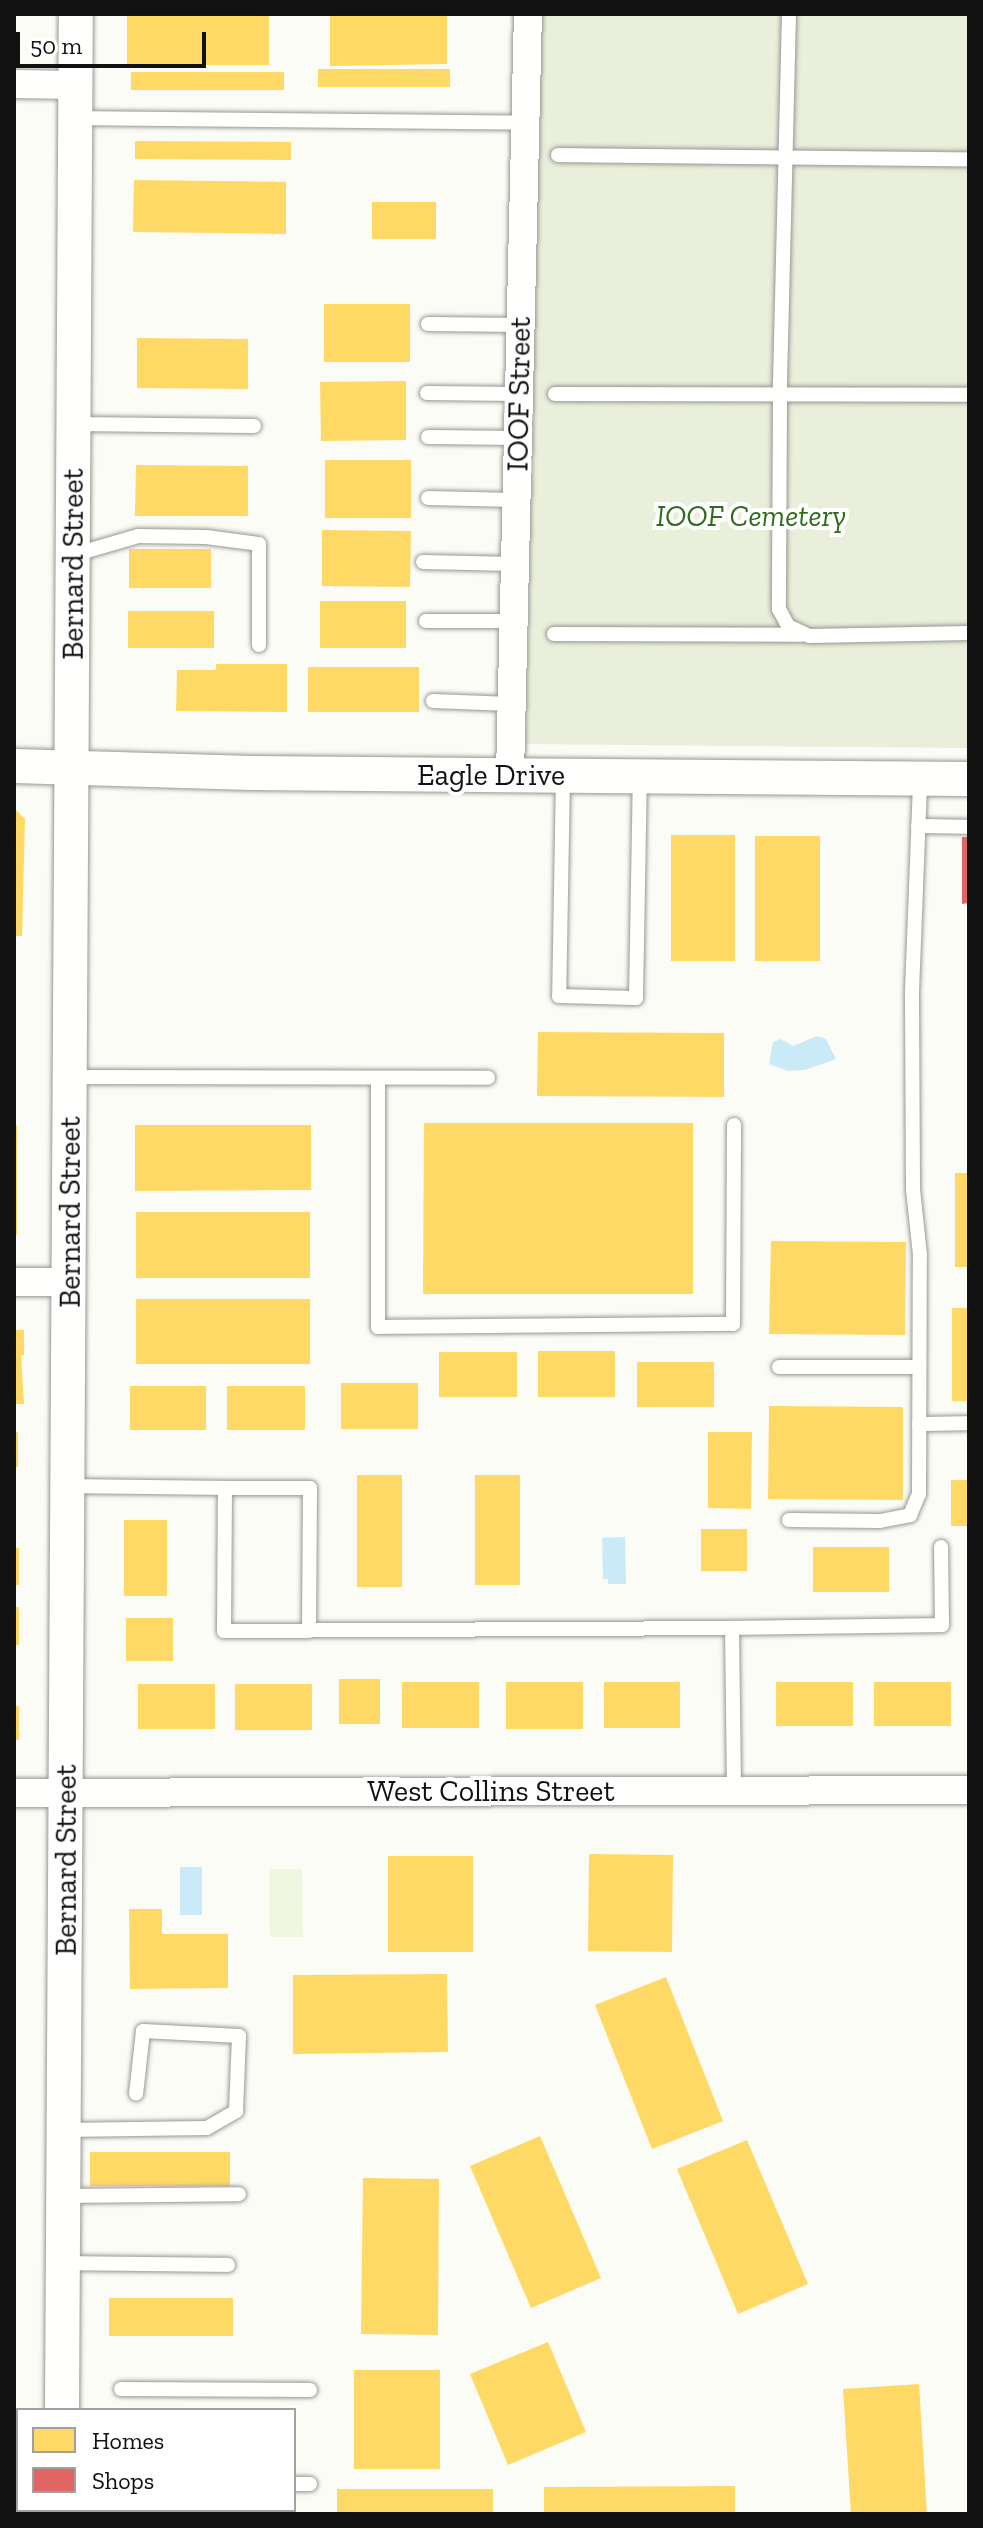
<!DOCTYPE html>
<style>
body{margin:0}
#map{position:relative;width:983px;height:2528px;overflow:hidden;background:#fcfcf7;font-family:"Zilla Slab",serif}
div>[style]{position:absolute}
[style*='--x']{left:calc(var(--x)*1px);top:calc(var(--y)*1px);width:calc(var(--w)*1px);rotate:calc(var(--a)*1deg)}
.cemetery>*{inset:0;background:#e9efda}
.pitch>*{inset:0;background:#f0f7e0}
.water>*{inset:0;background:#cbeaf8}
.homes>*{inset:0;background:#ffd966}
.shops>*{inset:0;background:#e06666}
.roads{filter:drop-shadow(0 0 2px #979795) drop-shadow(0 0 2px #979795)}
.service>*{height:14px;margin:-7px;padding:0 7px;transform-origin:7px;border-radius:7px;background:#fffffe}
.minor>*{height:28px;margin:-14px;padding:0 14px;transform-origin:14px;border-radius:14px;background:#fffffe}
.tertiary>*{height:34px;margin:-17px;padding:0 17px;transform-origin:17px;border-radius:17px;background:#fffffe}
span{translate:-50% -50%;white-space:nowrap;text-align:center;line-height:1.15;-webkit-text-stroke:8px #fff;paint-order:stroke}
.street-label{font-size:30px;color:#111}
.park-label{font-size:30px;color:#2f6d1c;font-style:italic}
.frame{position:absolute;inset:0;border:16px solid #111;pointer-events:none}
.legend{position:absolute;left:16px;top:2408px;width:280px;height:104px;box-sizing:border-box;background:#fff;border:2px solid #a0a0a0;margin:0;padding:10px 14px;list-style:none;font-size:24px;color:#111}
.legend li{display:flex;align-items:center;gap:16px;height:40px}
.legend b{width:40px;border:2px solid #a0a0a0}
.scale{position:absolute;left:16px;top:32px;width:190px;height:36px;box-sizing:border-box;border:4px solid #111;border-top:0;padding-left:10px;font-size:24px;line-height:28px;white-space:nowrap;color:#111;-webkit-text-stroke:6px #fff;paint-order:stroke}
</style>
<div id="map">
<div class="cemetery">
<div style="clip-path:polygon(541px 14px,969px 14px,969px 748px,526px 744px)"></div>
</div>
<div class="pitch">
<div style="clip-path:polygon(269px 1869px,302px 1869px,303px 1937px,270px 1937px)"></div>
</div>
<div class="water">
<div style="clip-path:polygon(817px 1036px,826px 1039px,836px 1059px,805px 1070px,788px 1071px,769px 1064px,773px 1042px,781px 1039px,793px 1046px)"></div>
<div style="clip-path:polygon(625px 1537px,626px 1584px,608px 1584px,608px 1579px,603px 1579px,602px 1538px)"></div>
<div style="clip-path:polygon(180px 1867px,202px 1867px,202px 1915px,180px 1915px)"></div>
</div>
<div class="homes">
<div style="clip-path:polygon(127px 14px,269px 14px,269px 65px,127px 65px)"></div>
<div style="clip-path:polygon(330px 14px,447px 14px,447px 64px,330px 66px)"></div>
<div style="clip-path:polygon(318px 69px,450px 69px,450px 87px,318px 87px)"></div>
<div style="clip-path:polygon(131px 72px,284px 72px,284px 90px,131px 90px)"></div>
<div style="clip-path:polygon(135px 141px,291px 142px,291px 160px,135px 159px)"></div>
<div style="clip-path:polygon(134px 180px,286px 182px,286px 234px,133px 232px)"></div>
<div style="clip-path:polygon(372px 202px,436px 202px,436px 239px,372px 239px)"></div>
<div style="clip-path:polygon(324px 304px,410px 304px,410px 362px,324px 362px)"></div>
<div style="clip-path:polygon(137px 338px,248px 339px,248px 389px,137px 388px)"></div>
<div style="clip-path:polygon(406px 381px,406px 440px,321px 441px,320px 382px)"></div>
<div style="clip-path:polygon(325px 460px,411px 460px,411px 518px,325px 518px)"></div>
<div style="clip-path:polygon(136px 465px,248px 466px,248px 516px,135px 516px)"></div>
<div style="clip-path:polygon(322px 530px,411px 531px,410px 587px,322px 586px)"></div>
<div style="clip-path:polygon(129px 549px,211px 549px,211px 588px,129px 588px)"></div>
<div style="clip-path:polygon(320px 601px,406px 601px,406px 648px,320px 648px)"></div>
<div style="clip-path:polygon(128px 611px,214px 611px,214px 648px,128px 648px)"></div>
<div style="clip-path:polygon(216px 664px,287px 664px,287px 712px,176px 711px,177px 670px,216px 670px)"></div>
<div style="clip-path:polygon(308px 667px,419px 667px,419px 712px,308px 712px)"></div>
<div style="clip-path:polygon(14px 808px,25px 819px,22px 936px,14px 936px)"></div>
<div style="clip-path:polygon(671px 835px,735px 835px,735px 961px,671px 961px)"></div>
<div style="clip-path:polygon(755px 836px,820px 836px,820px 961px,755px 961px)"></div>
<div style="clip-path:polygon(538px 1032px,724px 1033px,724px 1097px,537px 1096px)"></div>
<div style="clip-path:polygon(424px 1123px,693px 1123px,693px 1294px,423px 1294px)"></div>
<div style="clip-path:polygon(14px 1125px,17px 1125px,17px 1235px,14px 1235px)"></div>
<div style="clip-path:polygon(135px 1125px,311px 1125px,311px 1190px,135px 1191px)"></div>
<div style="clip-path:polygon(955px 1173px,969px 1173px,969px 1267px,955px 1267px)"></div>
<div style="clip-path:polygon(136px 1212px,310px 1212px,310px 1278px,136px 1278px)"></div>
<div style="clip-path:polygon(771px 1241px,906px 1242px,905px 1335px,769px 1334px)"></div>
<div style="clip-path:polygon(136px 1299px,310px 1299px,310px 1364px,136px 1364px)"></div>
<div style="clip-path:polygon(952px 1308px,969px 1308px,969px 1401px,952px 1401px)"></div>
<div style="clip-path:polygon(14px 1330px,24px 1330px,24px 1355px,21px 1355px,24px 1404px,14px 1404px)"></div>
<div style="clip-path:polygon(538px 1351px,615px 1351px,615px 1397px,538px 1397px)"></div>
<div style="clip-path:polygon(439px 1352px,517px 1352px,517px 1397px,439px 1397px)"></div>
<div style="clip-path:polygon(637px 1362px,714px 1362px,714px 1407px,637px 1407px)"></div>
<div style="clip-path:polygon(341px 1383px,418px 1383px,418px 1429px,341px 1429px)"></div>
<div style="clip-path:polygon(130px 1386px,206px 1386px,206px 1430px,130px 1430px)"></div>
<div style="clip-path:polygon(227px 1386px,305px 1386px,305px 1430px,227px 1430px)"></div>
<div style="clip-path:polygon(769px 1406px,903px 1407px,903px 1500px,768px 1499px)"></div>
<div style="clip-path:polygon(14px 1432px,18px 1432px,18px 1467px,14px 1467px)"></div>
<div style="clip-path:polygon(708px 1432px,752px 1432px,751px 1509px,708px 1508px)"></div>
<div style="clip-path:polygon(357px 1475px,402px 1475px,402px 1587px,357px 1587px)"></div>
<div style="clip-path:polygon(475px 1475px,520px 1475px,520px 1585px,475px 1585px)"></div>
<div style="clip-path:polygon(951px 1480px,969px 1480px,969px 1526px,951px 1526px)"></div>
<div style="clip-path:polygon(124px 1520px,167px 1520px,167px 1596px,124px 1596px)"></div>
<div style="clip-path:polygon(701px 1529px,747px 1529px,747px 1571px,701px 1571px)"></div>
<div style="clip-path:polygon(813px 1547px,889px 1547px,889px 1592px,813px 1592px)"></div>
<div style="clip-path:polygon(14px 1548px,19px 1548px,19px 1585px,14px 1585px)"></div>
<div style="clip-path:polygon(14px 1607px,19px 1607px,19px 1645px,14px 1645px)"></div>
<div style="clip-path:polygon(126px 1618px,173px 1618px,173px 1661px,126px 1661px)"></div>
<div style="clip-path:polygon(339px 1679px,380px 1679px,380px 1724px,339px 1724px)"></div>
<div style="clip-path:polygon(402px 1682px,479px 1682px,479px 1728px,402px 1728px)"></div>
<div style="clip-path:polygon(506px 1682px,583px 1682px,583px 1729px,506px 1729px)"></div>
<div style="clip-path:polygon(604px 1682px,680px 1682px,680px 1728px,604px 1728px)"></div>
<div style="clip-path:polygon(776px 1682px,853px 1682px,853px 1726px,776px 1726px)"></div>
<div style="clip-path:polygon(874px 1682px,951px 1682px,951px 1726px,874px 1726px)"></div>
<div style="clip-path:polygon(138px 1684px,215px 1684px,215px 1729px,138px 1729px)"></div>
<div style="clip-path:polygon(235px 1684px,312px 1684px,312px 1730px,235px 1730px)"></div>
<div style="clip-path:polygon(14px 1706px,19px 1706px,19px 1740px,14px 1740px)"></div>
<div style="clip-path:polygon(589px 1854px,673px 1855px,672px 1952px,588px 1951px)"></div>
<div style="clip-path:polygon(388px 1856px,473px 1856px,473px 1952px,388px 1952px)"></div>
<div style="clip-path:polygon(129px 1909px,162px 1909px,162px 1934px,228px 1934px,228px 1988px,130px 1989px)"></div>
<div style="clip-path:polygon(447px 1974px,448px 2052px,293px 2054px,293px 1975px)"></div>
<div style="clip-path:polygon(666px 1977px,723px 2121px,652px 2149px,595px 2005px)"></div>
<div style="clip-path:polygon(540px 2136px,601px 2278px,531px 2308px,470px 2166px)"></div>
<div style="clip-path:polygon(747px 2140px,808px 2284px,738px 2314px,677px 2169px)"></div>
<div style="clip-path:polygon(90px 2152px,230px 2152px,230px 2186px,90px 2186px)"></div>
<div style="clip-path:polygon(363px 2178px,439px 2179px,438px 2335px,361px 2334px)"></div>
<div style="clip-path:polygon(109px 2298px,233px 2298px,233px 2336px,109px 2336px)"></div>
<div style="clip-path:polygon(548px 2342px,586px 2432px,508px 2465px,470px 2374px)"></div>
<div style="clip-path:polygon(354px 2370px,440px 2370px,440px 2469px,354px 2469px)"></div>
<div style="clip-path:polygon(919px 2384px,927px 2514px,851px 2514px,843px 2389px)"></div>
<div style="clip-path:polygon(735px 2486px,735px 2514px,544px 2514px,544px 2487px)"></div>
<div style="clip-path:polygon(337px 2489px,493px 2489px,493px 2514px,337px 2514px)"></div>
</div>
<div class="shops">
<div style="clip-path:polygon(962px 837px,969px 837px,969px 903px,962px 904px)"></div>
</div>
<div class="roads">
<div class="service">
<div style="--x:789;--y:14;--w:381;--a:91.4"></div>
<div style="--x:780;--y:395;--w:214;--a:90.3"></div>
<div style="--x:779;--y:609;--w:19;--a:62"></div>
<div style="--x:788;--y:626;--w:23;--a:25"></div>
<div style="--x:809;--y:636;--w:160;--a:-1.1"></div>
<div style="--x:75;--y:118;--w:450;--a:0.6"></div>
<div style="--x:558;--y:155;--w:411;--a:0.6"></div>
<div style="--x:428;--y:324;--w:93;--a:0.6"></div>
<div style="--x:427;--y:393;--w:92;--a:0.6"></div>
<div style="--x:555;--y:394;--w:414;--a:0.1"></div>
<div style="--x:74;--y:424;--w:180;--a:0.6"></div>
<div style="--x:428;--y:437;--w:90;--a:0.6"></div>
<div style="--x:428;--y:498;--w:88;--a:1.3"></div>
<div style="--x:73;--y:555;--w:68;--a:-16.3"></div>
<div style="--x:138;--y:536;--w:68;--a:0.8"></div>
<div style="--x:206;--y:537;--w:53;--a:7.5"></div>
<div style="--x:259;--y:544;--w:101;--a:90"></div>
<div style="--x:423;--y:562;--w:92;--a:1.2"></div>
<div style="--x:426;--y:621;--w:87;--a:0"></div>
<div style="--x:554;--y:634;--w:248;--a:0.2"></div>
<div style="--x:433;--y:701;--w:78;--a:2.2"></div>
<div style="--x:563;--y:776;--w:220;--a:91"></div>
<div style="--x:559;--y:996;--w:77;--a:1.5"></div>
<div style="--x:636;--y:998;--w:222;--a:-89"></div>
<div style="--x:918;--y:826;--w:51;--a:1.1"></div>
<div style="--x:71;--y:1077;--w:417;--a:0.1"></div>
<div style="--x:378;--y:1078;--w:249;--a:90"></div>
<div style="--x:378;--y:1327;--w:355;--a:-0.5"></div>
<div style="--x:733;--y:1324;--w:199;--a:-89.7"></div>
<div style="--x:779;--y:1367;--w:140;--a:0"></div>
<div style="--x:919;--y:1424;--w:50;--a:-1.1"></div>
<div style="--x:69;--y:1486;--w:156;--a:0.7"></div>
<div style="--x:225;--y:1488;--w:143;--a:90.4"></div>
<div style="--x:224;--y:1631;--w:508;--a:-0.34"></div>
<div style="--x:225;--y:1488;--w:85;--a:0"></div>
<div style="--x:310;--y:1488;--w:143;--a:90.4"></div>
<div style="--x:789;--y:1520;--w:91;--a:0.6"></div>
<div style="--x:880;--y:1521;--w:31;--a:-11"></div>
<div style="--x:910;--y:1515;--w:23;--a:-67"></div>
<div style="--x:919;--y:1494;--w:239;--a:-89.8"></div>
<div style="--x:920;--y:1255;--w:66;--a:-96.1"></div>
<div style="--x:913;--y:1189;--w:197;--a:-90.3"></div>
<div style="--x:912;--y:992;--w:213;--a:-87.8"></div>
<div style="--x:734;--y:1790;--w:162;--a:-90.7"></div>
<div style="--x:732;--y:1628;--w:210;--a:-0.8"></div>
<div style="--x:942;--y:1625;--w:78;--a:-90.7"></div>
<div style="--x:63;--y:2130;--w:144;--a:-0.8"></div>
<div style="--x:207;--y:2128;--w:34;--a:-30"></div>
<div style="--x:236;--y:2111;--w:75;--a:-87.7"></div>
<div style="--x:239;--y:2036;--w:96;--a:-177"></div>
<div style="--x:143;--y:2031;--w:63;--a:96.3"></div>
<div style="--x:62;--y:2196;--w:177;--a:-0.6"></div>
<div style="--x:63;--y:2263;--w:165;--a:0.7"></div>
<div style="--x:121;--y:2389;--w:189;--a:0.3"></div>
<div style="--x:294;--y:2484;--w:16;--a:0"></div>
</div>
<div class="minor">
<div style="--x:14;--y:84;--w:61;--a:0.9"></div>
<div style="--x:510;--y:775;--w:761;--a:-88.65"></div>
<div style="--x:14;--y:1282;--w:55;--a:0"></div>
<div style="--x:14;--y:1793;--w:955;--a:-0.18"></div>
</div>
<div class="tertiary">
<div style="--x:14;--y:766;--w:237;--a:1.7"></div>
<div style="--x:251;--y:773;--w:718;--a:0.48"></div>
<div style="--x:62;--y:2410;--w:2396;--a:-89.67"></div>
<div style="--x:62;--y:2510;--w:4;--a:90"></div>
</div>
</div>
<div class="street-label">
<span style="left:519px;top:394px;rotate:-89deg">IOOF Street</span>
<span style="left:73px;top:564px;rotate:-90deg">Bernard Street</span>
<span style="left:491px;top:775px">Eagle Drive</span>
<span style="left:70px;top:1212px;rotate:-90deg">Bernard Street</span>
<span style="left:491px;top:1791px">West Collins Street</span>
<span style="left:66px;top:1860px;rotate:-90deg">Bernard Street</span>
</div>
<div class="park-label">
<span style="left:751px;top:516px">IOOF Cemetery</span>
</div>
<div class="frame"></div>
<ul class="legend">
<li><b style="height:22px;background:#ffd966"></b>Homes</li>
<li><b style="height:22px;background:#e06666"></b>Shops</li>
</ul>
<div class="scale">50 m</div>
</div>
